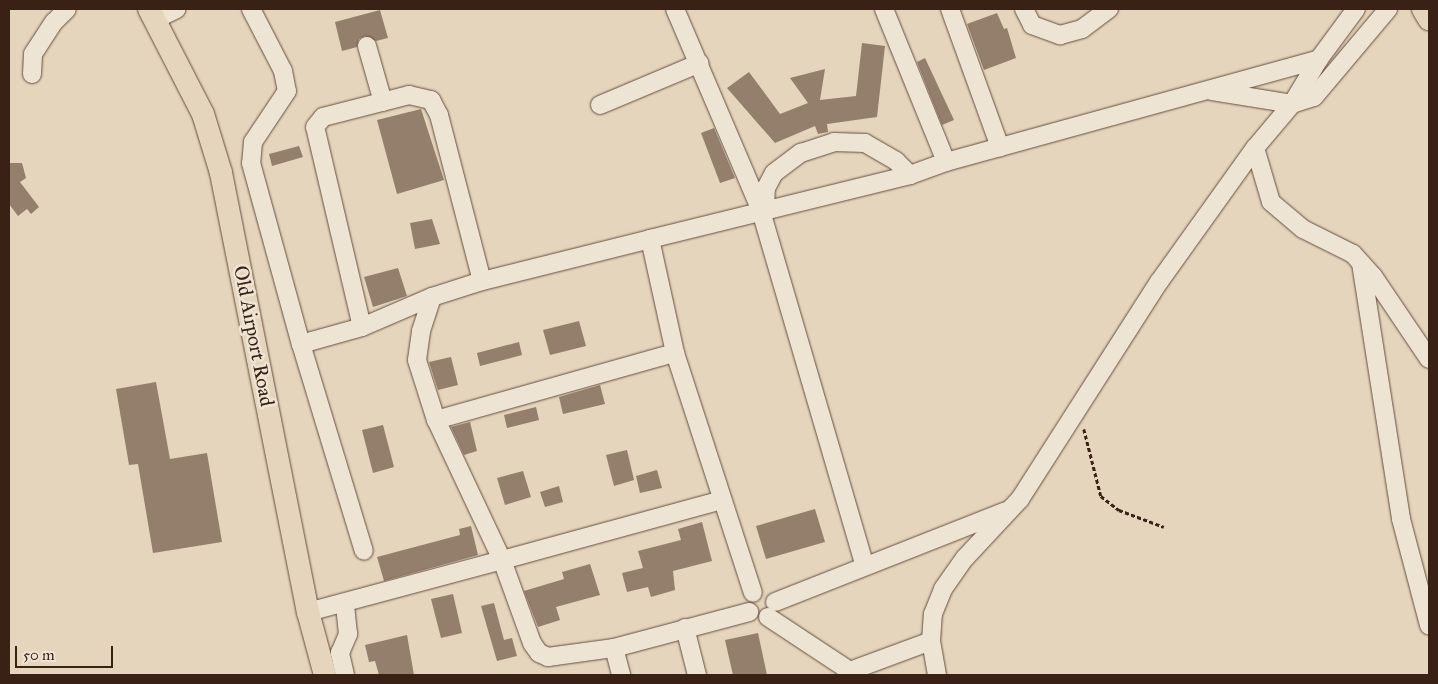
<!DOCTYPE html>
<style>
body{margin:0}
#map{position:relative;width:1438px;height:684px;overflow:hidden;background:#e5d5bc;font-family:"IM FELL Great Primer",serif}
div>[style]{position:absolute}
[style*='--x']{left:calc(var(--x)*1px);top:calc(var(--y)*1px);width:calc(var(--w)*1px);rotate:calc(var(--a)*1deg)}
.building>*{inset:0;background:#937f6c}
.path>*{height:2.5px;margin-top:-1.25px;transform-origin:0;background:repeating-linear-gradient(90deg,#3a2116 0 4px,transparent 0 6.5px)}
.roads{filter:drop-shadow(0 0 1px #654e40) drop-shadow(0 0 1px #654e40)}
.minor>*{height:18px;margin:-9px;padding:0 9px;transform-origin:9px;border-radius:9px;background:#eee4d3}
.major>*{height:22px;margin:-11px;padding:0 11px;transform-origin:11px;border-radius:11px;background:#e5d5bc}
span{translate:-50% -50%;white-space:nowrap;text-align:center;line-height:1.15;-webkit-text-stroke:5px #eee4d3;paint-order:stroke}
.street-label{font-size:20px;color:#3a2116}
.frame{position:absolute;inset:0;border:10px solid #3a2116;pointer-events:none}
.scale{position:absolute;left:15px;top:646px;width:98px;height:22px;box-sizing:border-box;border:2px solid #3a2116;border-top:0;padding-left:6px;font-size:15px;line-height:18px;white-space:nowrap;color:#3a2116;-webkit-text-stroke:4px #eee4d3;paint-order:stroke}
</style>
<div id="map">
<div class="building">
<div style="clip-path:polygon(380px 10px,388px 38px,376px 41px,365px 36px,359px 39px,357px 47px,342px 51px,335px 22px)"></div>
<div style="clip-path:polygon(997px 13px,1004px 29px,1007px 28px,1016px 58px,984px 70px,967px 24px)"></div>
<div style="clip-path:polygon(862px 43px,885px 46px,877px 117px,827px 124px,828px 132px,818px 134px,815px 126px,775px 143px,727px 88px,749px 72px,780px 114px,808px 103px,790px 78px,825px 69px,820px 100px,856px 96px)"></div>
<div style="clip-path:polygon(925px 58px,954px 120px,942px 125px,917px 62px)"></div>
<div style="clip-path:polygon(421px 109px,444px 180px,397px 194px,377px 120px)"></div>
<div style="clip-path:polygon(714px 128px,735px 178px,720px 183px,701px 133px)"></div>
<div style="clip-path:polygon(299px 146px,303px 157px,272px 166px,269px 154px)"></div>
<div style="clip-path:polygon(9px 163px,22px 163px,26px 178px,20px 182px,39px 207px,31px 214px,27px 209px,18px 216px,9px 204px)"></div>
<div style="clip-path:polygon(432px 219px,440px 244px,415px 249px,410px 223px)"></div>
<div style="clip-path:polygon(398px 268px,407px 296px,373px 307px,364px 277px)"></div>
<div style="clip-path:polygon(579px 321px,586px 346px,550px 355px,543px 330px)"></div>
<div style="clip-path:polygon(519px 342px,522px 355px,480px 366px,477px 353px)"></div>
<div style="clip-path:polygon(451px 357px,458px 385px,438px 390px,429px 362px)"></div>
<div style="clip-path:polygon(156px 382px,170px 459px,207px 453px,222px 542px,153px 553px,138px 464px,129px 465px,116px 389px)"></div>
<div style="clip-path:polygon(600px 385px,605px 404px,563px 414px,559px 397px)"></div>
<div style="clip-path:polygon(536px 407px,539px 420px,507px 428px,504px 415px)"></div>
<div style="clip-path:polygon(470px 422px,477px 451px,464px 455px,451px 427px)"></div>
<div style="clip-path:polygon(383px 425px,394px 467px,373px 473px,362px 430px)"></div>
<div style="clip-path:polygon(627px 450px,634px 480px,614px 486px,606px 455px)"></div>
<div style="clip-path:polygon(657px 470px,662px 488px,640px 493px,636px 476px)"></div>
<div style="clip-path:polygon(523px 471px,531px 497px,505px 505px,497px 478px)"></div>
<div style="clip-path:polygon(559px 486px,563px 502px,545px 507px,540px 492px)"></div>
<div style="clip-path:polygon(815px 509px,825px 542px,766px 559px,756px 526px)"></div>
<div style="clip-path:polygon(702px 522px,712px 561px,673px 571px,675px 590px,651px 597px,648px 587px,627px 592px,622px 573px,643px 568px,638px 551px,681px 540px,678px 529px)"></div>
<div style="clip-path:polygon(471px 526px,478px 555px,384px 581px,377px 557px,460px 535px,459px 529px)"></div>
<div style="clip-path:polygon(590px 564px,600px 595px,556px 607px,560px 620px,538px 627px,524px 591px,564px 579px,562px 572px)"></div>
<div style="clip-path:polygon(453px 594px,462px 633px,441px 638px,431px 599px)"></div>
<div style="clip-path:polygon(494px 603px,504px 640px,512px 638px,517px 656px,497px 661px,481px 606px)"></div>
<div style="clip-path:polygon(758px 633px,767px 675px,733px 675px,725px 640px)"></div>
<div style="clip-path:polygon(407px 635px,414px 675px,379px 675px,375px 661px,369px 662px,365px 645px)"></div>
</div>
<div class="path">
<div style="--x:1084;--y:429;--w:69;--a:75.8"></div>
<div style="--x:1101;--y:496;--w:23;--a:38"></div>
<div style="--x:1119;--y:510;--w:48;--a:20.7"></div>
</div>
<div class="roads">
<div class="minor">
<div style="--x:251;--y:9;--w:70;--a:62.7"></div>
<div style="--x:283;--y:71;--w:20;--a:79"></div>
<div style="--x:287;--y:91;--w:61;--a:123.7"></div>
<div style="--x:253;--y:142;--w:21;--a:95"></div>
<div style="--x:251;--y:163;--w:188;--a:74.6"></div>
<div style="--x:301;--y:344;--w:63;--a:-15.6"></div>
<div style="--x:362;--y:327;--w:76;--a:-23.2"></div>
<div style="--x:675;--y:9;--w:220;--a:66.9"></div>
<div style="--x:761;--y:211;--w:370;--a:73.7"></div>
<div style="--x:884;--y:9;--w:165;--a:67.9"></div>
<div style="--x:950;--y:9;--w:147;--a:70.1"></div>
<div style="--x:1024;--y:9;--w:18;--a:63"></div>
<div style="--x:1032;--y:25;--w:30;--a:20"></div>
<div style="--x:1060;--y:35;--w:23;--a:-15"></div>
<div style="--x:1082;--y:29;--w:34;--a:-37"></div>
<div style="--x:154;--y:20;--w:25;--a:-26"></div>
<div style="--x:367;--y:46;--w:58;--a:74.1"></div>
<div style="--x:32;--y:74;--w:20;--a:-87"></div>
<div style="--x:33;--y:54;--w:38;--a:-57"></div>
<div style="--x:54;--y:22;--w:18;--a:-45"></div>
<div style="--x:1212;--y:91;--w:81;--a:9.2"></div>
<div style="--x:1292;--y:104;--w:23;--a:-18"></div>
<div style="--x:1314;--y:97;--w:115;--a:-49.9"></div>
<div style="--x:600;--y:105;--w:108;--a:-22.8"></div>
<div style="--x:1255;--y:148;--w:56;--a:73.5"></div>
<div style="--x:1271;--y:202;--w:42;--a:40.2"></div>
<div style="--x:1303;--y:229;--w:56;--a:26.6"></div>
<div style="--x:1353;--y:254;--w:30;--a:48"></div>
<div style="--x:1373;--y:276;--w:100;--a:56"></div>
<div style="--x:765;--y:211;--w:23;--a:-88"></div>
<div style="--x:766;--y:188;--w:17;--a:-62"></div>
<div style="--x:774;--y:173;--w:34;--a:-37"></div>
<div style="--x:801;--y:153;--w:35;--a:-18"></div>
<div style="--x:834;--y:142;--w:31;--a:2"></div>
<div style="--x:865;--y:143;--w:36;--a:30"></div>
<div style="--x:896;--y:161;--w:20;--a:45"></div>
<div style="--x:650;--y:239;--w:268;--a:-13.8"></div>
<div style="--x:910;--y:175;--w:38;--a:-20"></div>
<div style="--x:946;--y:162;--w:387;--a:-15.4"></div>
<div style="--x:1361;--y:263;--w:259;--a:81.1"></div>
<div style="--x:1401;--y:519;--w:110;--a:75.2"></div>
<div style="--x:362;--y:327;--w:205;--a:-103.2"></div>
<div style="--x:315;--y:127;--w:13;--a:-51"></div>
<div style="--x:323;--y:117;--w:89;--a:-14.3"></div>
<div style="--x:409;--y:95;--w:23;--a:13"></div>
<div style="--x:431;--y:100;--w:17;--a:62"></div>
<div style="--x:439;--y:115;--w:171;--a:75.5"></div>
<div style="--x:301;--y:344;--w:216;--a:73.1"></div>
<div style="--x:436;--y:420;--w:248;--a:-15.7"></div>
<div style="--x:722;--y:500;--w:228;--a:164.7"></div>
<div style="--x:502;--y:560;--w:155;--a:-115.2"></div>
<div style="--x:436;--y:420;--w:63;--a:-107.6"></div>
<div style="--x:417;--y:360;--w:29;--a:-82"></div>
<div style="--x:421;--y:331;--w:36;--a:-72"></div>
<div style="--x:432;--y:297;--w:52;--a:-17.7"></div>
<div style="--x:482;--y:281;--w:173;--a:-14"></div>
<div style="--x:650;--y:239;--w:117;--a:77.6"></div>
<div style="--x:675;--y:353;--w:252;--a:72"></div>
<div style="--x:775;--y:602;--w:248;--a:-21.5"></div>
<div style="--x:308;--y:612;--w:201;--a:-15"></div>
<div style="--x:502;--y:560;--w:88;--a:70.1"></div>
<div style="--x:532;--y:643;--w:12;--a:55"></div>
<div style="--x:539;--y:653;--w:10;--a:24"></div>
<div style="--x:548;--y:657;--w:67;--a:-7.8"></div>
<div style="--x:614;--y:648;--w:140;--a:-14.9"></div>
<div style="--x:768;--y:617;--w:98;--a:33.4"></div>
<div style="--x:850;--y:671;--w:86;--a:-20.3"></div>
<div style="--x:685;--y:628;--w:49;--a:75.7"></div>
<div style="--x:614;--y:648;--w:28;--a:75"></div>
<div style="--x:345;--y:675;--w:23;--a:-103"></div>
<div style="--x:340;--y:653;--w:21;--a:-67"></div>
<div style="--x:348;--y:634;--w:31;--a:-96"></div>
<div style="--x:937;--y:675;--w:35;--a:-100"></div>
<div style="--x:931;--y:641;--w:27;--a:-86"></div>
<div style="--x:933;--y:614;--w:27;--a:-68"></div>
<div style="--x:943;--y:589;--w:38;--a:-55"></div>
<div style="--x:965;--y:558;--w:81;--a:-47"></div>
<div style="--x:1020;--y:499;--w:258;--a:-57.4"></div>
<div style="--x:1159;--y:282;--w:165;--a:-54.4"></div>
<div style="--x:1255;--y:148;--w:57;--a:-49.9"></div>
<div style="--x:1292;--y:104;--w:52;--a:-59"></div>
<div style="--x:1319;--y:59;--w:62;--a:-53.5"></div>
</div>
<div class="major">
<div style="--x:149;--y:9;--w:118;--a:62.8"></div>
<div style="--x:203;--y:114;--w:62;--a:73"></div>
<div style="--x:221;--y:173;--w:448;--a:78.8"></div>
<div style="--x:308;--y:612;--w:65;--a:74.9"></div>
<div style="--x:1423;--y:9;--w:12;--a:59"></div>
</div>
</div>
<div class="street-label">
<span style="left:254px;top:336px;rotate:79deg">Old Airport Road</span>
</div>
<div class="frame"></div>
<div class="scale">50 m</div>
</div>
